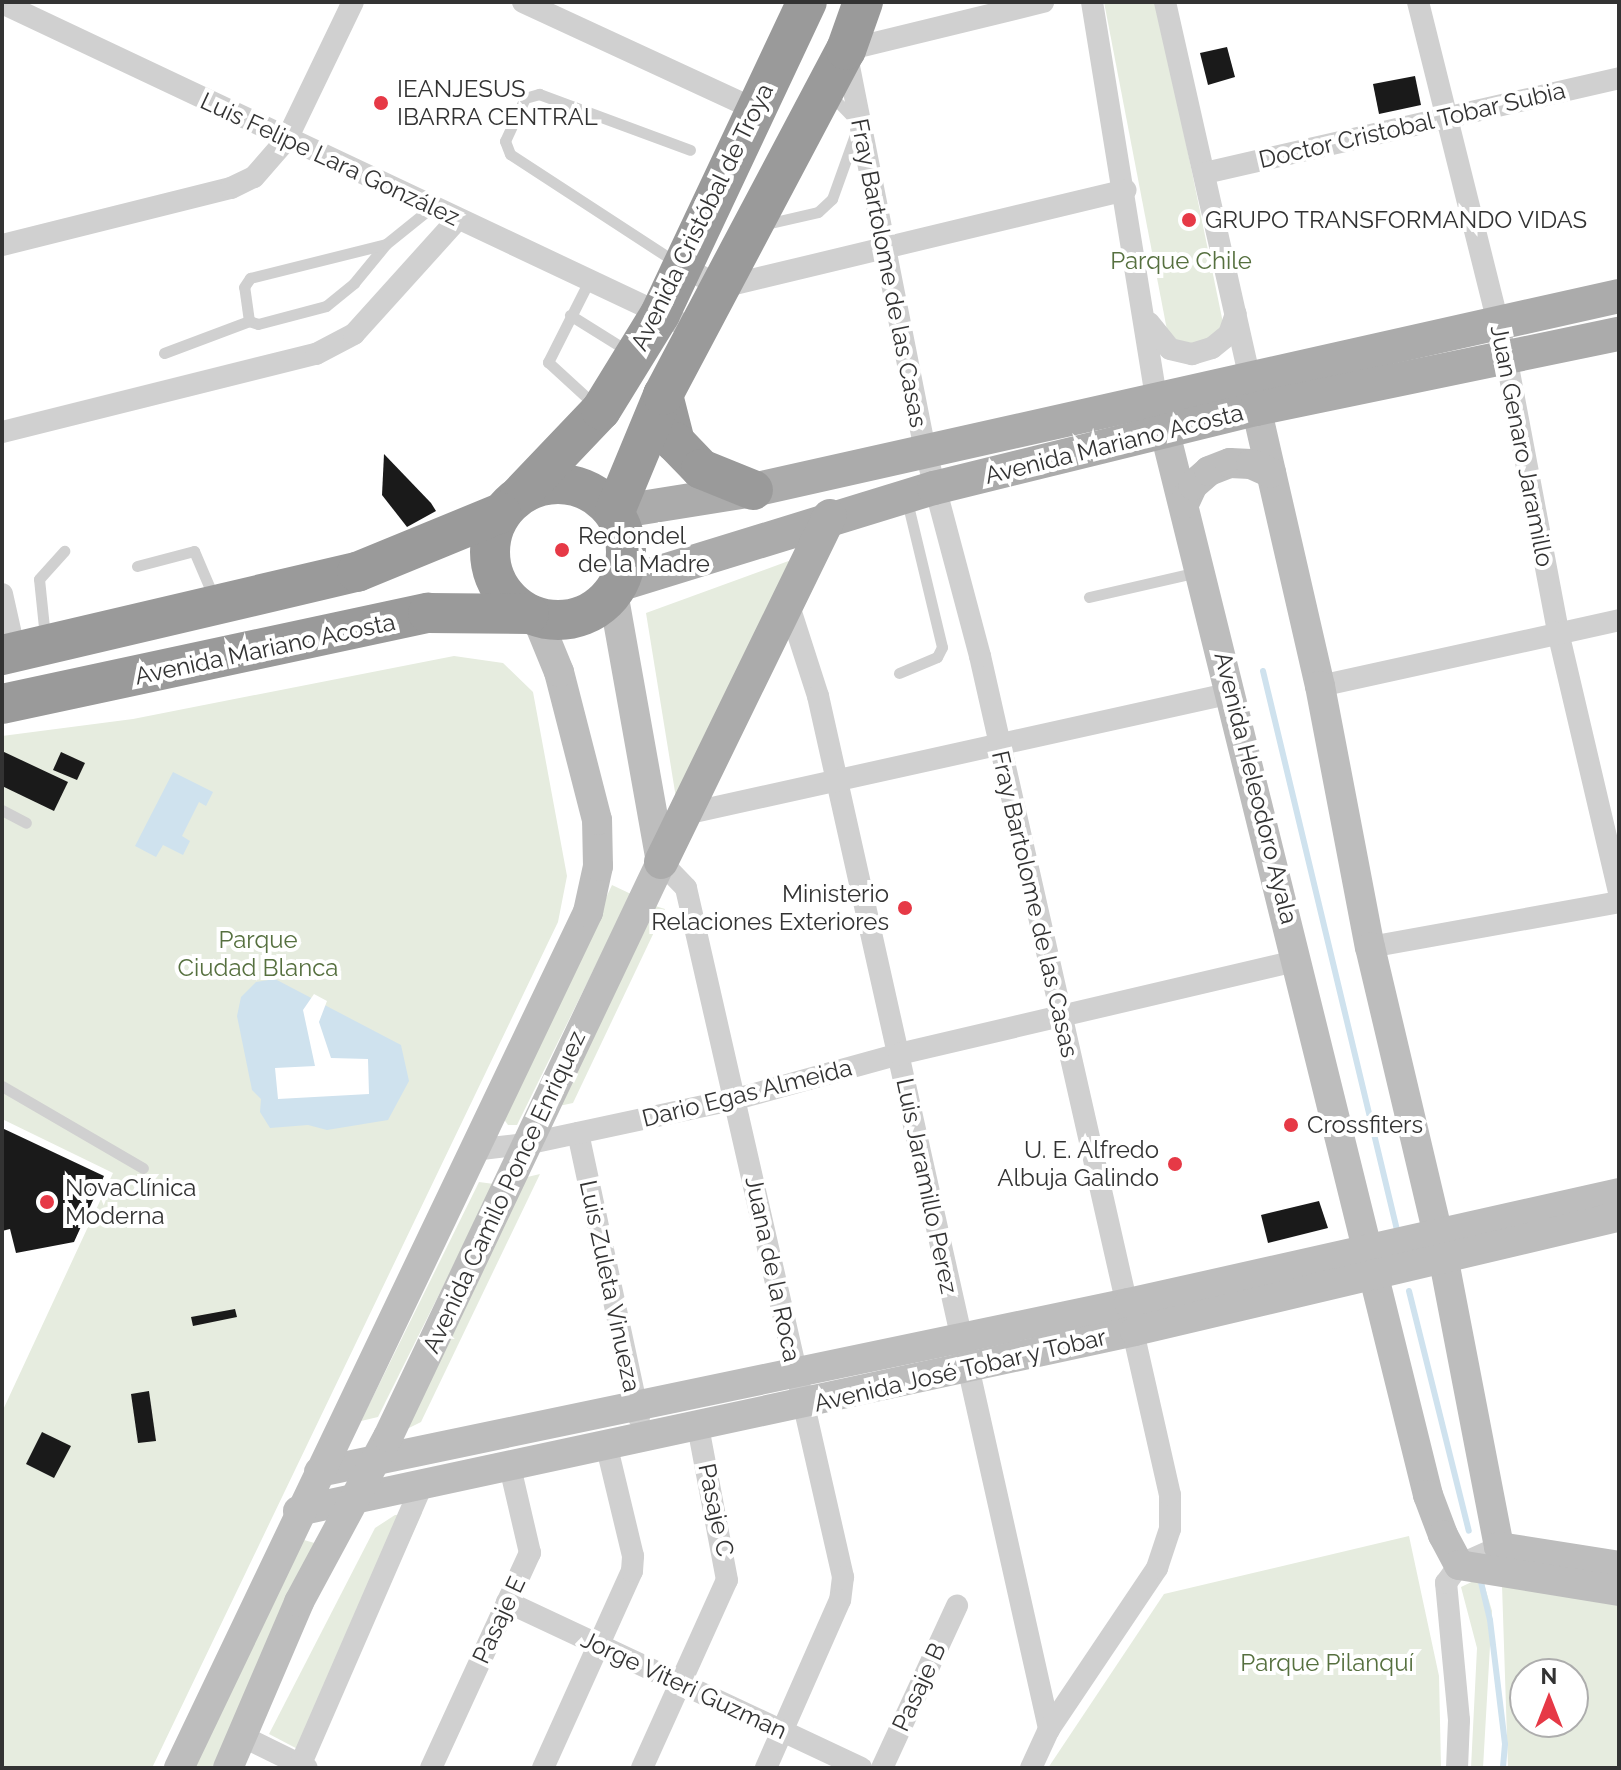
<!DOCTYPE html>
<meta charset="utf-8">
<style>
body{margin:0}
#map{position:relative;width:1621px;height:1770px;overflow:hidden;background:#fff;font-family:Raleway,sans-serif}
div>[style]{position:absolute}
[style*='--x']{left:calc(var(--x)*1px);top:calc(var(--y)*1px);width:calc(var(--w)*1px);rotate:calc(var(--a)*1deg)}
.green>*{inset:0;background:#e6ecdf}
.water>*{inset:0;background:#cfe2ee}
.pier>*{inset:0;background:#fff}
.stream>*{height:6px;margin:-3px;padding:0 3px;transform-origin:3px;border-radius:3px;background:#cfe2ee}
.building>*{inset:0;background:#1a1a1a}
.lane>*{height:11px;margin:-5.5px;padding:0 5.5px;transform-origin:5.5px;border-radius:5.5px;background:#d0d0d0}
.street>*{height:22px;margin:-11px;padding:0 11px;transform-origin:11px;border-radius:11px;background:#d0d0d0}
.secondary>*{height:30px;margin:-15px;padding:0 15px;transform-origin:15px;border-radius:15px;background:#bdbdbd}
.primary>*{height:34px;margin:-17px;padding:0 17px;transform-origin:17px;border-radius:17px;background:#ababab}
.highway>*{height:40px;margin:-20px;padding:0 20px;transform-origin:20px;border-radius:20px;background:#9a9a9a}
.highway>.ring{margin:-20px;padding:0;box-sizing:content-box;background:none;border:40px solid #9a9a9a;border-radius:50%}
.dots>*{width:22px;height:22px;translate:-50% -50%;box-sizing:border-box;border:4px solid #fff;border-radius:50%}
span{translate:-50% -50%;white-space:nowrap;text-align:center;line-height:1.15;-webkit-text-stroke:8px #fff;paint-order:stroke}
.poi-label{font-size:24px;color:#333}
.left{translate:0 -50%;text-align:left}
.right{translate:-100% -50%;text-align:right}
.street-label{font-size:24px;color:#333}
.park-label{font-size:24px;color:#56703f}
.frame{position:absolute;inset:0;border:4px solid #333;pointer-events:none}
.north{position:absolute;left:1509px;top:1658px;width:80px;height:80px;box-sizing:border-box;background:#fff;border:2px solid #adadad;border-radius:50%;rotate:0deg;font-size:22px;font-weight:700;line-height:32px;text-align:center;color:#333}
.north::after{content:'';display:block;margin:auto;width:28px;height:36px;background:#e63946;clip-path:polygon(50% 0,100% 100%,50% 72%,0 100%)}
</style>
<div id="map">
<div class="green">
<div style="clip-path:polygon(1104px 2px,1157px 2px,1223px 323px,1220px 333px,1186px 349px,1167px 330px)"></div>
<div style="clip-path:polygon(794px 559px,676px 798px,646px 613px)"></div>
<div style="clip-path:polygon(454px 656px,503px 663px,533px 692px,567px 876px,558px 922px,152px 1768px,2px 1768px,2px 1412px,113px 1173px,2px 1119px,2px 736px,133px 719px)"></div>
<div style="clip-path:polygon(612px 885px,631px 894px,517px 1125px,508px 1125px,503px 1118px)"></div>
<div style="clip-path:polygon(652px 905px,665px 909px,573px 1103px,554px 1107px)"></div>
<div style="clip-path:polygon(540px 1174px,421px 1422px,409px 1428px,401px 1423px,519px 1179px)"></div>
<div style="clip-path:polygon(479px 1182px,494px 1184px,378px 1417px,361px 1421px)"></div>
<div style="clip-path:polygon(422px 1513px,311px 1756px,269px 1734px,375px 1528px,395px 1515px)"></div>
<div style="clip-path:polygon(1409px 1536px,1439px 1676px,1441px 1768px,1048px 1768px,1164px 1594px)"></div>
<div style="clip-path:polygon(297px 1538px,318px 1544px,212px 1768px,193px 1768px)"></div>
<div style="clip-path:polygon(1482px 1577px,1492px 1611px,1483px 1768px,1471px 1768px,1477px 1648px,1461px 1587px)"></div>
<div style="clip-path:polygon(evenodd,1502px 1585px,1619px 1605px,1619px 1768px,1508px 1768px,1502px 1585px,1525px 1674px,1573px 1674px,1573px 1722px,1525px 1722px,1525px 1674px)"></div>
</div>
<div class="water">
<div style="clip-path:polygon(173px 772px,213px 792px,206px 806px,199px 802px,182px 836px,190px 841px,183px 855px,163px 845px,156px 857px,135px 846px)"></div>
<div style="clip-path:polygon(275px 979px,401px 1045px,409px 1081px,388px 1120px,327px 1130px,308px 1125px,270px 1128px,260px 1112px,261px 1099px,252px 1090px,237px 1016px,241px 997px,256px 982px)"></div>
</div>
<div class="pier">
<div style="clip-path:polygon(314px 994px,327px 1001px,319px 1022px,331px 1058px,368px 1059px,369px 1094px,278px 1099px,275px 1068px,315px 1066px,303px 1010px)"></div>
</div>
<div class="stream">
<div style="--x:1263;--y:671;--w:575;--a:76.52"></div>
<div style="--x:1409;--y:1291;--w:247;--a:76"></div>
<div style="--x:1480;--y:1578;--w:43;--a:76.6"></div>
<div style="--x:1490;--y:1620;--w:125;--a:83.1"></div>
<div style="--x:1505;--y:1744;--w:24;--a:95"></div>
</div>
<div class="building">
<div style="clip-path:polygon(1227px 47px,1235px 77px,1208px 85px,1200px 53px)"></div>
<div style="clip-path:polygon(1415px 76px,1421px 105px,1379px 114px,1373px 84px)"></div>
<div style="clip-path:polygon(384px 454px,431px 503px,436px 511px,407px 527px,382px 495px)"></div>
<div style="clip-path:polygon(2px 751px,68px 782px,54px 811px,2px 786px)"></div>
<div style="clip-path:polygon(61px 752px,85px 763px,77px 780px,53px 770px)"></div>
<div style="clip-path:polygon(2px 1128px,104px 1176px,74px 1242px,16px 1253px,10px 1229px,2px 1231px)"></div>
<div style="clip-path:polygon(1319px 1201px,1328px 1228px,1268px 1243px,1261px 1215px)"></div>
<div style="clip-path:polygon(235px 1309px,237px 1317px,193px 1326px,191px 1317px)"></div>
<div style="clip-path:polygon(149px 1391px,156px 1441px,138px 1443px,131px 1394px)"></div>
<div style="clip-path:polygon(42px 1432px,71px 1446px,54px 1478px,26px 1464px)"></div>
</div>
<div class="lane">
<div style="--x:766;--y:224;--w:53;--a:-13"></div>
<div style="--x:818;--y:212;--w:19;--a:-43"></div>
<div style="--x:832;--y:199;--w:71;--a:-70.3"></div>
<div style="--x:856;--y:132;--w:14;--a:-102"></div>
<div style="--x:853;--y:118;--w:33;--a:-134"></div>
<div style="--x:677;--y:263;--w:199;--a:-146.9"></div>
<div style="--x:510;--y:154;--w:14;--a:-111"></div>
<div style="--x:505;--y:141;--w:47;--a:-65.1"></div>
<div style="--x:525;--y:98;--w:15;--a:-16"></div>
<div style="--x:539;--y:94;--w:161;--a:20.3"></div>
<div style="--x:589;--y:281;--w:91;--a:116.8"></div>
<div style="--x:548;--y:362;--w:64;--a:42.5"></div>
<div style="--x:570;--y:315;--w:72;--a:31.9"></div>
<div style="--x:249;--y:321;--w:9;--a:18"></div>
<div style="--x:258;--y:324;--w:70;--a:-14.8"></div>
<div style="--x:326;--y:306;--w:36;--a:-39"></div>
<div style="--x:354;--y:283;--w:50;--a:-50.6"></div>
<div style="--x:164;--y:353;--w:91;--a:-20.6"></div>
<div style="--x:249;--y:321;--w:34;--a:-98"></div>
<div style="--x:244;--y:287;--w:11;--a:-56"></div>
<div style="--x:250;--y:278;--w:140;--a:-14"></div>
<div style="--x:386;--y:244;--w:59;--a:-38.8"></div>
<div style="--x:137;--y:566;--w:59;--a:-14.7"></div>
<div style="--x:194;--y:551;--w:51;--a:66.9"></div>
<div style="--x:1089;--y:597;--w:111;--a:-13"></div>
<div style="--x:45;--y:637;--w:58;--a:-95.9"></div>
<div style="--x:39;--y:579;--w:38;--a:-48"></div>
<div style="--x:899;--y:673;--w:41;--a:-22.8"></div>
<div style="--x:937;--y:657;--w:11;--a:-63"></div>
<div style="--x:942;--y:647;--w:150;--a:-103.5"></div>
<div style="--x:2;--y:810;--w:27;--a:28"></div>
<div style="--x:2;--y:1086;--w:163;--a:30.2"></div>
</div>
<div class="street">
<div style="--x:523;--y:2;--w:255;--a:24.8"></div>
<div style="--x:1092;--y:2;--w:400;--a:80.8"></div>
<div style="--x:1165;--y:2;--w:386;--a:77.3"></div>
<div style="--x:1418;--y:2;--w:365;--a:76"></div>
<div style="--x:1506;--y:356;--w:281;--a:79.3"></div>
<div style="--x:1558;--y:632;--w:267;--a:76.8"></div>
<div style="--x:2;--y:3;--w:769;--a:25.26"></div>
<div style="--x:1205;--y:173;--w:425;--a:-12.9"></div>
<div style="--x:2;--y:245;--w:236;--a:-14"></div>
<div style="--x:231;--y:188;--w:25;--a:-26"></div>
<div style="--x:254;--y:177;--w:50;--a:-49"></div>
<div style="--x:287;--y:139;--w:152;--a:-64.3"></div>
<div style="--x:681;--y:266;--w:46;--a:27.1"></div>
<div style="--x:722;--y:287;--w:415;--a:-13.5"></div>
<div style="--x:1149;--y:323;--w:33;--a:51"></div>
<div style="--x:1170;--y:349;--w:23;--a:13"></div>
<div style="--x:1192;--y:354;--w:21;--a:-17"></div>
<div style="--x:1212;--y:348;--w:22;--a:-39"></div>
<div style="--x:1229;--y:334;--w:21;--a:-71"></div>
<div style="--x:2;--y:432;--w:324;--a:-14"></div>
<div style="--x:316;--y:354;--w:43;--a:-27.8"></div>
<div style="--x:354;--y:334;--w:154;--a:-47.9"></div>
<div style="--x:2;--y:594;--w:59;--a:77.4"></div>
<div style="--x:788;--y:603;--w:98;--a:72.1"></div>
<div style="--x:818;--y:696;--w:1059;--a:77.39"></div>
<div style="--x:1320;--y:686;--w:306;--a:-12.4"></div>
<div style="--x:685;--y:814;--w:560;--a:-12.47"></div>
<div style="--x:661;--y:862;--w:36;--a:46"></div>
<div style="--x:686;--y:888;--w:707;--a:77.16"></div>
<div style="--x:843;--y:1577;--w:23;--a:97"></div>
<div style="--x:840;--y:1600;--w:184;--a:113.8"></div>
<div style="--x:1370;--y:947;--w:253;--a:-10.2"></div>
<div style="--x:578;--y:1133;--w:291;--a:77.9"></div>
<div style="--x:473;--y:1150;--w:53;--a:-6.5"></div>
<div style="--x:526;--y:1144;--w:215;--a:-12.1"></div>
<div style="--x:736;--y:1099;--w:169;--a:-15.4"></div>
<div style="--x:899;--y:1054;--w:411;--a:-13.2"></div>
<div style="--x:507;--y:1602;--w:391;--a:25.1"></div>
<div style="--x:242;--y:1736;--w:72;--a:26.2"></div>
<div style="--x:299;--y:1768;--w:306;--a:-66.5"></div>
<div style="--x:431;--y:1768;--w:237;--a:-65.3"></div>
<div style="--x:530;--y:1553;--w:88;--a:-103.1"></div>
<div style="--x:543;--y:1768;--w:216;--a:-65.7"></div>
<div style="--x:632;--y:1571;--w:15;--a:-86"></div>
<div style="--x:633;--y:1556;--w:111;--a:-103.5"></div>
<div style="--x:642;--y:1768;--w:206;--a:-65.7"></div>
<div style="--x:727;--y:1580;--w:156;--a:-100.7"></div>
<div style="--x:882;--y:1768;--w:179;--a:-65.2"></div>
<div style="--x:1031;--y:1768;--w:43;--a:-65.2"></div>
<div style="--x:1049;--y:1729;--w:194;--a:-56.1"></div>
<div style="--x:1157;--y:1568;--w:41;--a:-71.6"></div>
<div style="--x:1170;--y:1529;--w:34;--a:-90"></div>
<div style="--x:1170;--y:1495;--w:860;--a:-102.76"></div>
<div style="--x:980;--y:656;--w:213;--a:-104.9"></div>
<div style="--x:925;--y:450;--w:408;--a:-101.2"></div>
<div style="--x:846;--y:50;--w:203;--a:-13.7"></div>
<div style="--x:1457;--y:1768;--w:48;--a:-87.6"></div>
<div style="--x:1459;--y:1720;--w:138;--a:-95.4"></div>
<div style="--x:1446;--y:1583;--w:22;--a:-54"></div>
<div style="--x:1459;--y:1565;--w:44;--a:-24.2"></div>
</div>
<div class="secondary">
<div style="--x:1251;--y:385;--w:309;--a:77.1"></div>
<div style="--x:1320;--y:686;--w:266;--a:79.2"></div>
<div style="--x:1370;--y:947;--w:318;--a:76.7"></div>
<div style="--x:1443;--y:1256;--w:296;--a:79.1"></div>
<div style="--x:1499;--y:1547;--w:121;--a:9"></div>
<div style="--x:1159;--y:408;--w:1120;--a:76.1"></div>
<div style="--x:1428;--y:1495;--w:43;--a:69.4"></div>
<div style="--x:1443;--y:1535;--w:34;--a:62"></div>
<div style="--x:1459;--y:1565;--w:162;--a:9.2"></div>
<div style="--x:1184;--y:504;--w:21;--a:-65"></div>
<div style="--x:1193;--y:485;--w:21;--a:-41"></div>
<div style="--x:1209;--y:471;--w:22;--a:-21"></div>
<div style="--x:1230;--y:463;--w:21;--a:3"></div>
<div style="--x:1251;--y:464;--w:22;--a:24"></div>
<div style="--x:319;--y:1472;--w:827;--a:-11.79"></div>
<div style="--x:1129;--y:1303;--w:502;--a:-12.65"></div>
<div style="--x:298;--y:1511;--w:856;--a:-12.14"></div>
<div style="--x:1135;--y:1331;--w:497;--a:-13.3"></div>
<div style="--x:179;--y:1768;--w:949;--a:-64.46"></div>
<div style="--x:588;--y:912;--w:47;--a:-77.7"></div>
<div style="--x:598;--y:866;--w:46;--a:-91.2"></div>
<div style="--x:597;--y:820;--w:153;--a:-104.4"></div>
<div style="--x:559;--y:672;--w:61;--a:-112.3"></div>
<div style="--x:228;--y:1768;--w:181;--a:-66.8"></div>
<div style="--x:299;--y:1602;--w:187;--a:-61.7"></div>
<div style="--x:388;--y:1437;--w:637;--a:-64.6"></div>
<div style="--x:661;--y:862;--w:274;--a:-100.1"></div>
</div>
<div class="primary">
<div style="--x:616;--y:512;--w:139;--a:-9.1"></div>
<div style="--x:753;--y:490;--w:887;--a:-12.63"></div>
<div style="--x:618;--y:585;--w:331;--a:-17.1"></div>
<div style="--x:934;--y:488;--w:332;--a:-13.8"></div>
<div style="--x:1256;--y:409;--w:371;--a:-11.7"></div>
<div style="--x:661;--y:862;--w:385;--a:-64"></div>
</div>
<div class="highway">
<div style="--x:663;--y:395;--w:49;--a:75.7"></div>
<div style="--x:675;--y:442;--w:37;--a:46"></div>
<div style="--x:701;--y:469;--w:56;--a:22"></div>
<div class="ring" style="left:490px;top:484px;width:96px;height:96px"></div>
<div style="--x:520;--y:495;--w:117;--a:-46.4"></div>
<div style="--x:601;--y:410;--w:113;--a:-58.4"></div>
<div style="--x:660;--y:314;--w:345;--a:-64.8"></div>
<div style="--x:615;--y:511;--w:126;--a:-67.5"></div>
<div style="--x:663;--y:395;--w:391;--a:-62.1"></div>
<div style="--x:846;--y:50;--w:51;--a:-70.5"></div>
<div style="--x:2;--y:655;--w:365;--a:-13.2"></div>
<div style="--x:357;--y:572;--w:156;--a:-22.3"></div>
<div style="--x:2;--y:704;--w:436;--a:-12.1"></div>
<div style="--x:428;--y:613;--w:101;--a:0.6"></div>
</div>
<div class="dots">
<div style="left:381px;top:103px;background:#e63946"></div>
<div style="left:1189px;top:220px;background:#e63946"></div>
<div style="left:562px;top:550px;background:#e63946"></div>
<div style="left:905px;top:908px;background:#e63946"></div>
<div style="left:1291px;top:1125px;background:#e63946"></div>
<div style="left:1175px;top:1164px;background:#e63946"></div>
<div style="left:47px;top:1202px;background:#e63946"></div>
</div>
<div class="poi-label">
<span class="left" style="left:397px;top:103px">IEANJESUS<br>IBARRA CENTRAL</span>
<span class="left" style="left:1205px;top:220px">GRUPO TRANSFORMANDO VIDAS</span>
<span class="left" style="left:578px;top:550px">Redondel<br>de la Madre</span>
<span class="right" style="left:889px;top:908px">Ministerio<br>Relaciones Exteriores</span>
<span class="left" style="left:1307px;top:1125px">Crossfiters</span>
<span class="right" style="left:1159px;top:1164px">U. E. Alfredo<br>Albuja Galindo</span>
<span class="left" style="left:65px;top:1202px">NovaClínica<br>Moderna</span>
</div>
<div class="street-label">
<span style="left:1412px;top:125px;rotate:-13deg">Doctor Cristobal Tobar Subia</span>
<span style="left:330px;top:159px;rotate:25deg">Luis Felipe Lara González</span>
<span style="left:702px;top:217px;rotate:-64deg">Avenida Cristóbal de Troya</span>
<span style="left:889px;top:273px;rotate:79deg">Fray Bartolome de las Casas</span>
<span style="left:1114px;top:444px;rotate:-14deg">Avenida Mariano Acosta</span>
<span style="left:1522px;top:446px;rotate:79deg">Juan Genaro Jaramillo</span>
<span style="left:265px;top:649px;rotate:-12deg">Avenida Mariano Acosta</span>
<span style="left:1256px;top:788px;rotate:76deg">Avenida Heleodoro Ayala</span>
<span style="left:1035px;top:904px;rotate:77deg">Fray Bartolome de las Casas</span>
<span style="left:747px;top:1093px;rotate:-14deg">Dario Egas Almeida</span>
<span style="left:927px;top:1186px;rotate:78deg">Luis Jaramillo Perez</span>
<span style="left:504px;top:1192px;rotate:-65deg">Avenida Camilo Ponce Enriquez</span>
<span style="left:773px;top:1269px;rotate:78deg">Juana de la Roca</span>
<span style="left:610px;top:1286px;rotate:78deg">Luis Zuleta Vinueza</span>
<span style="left:960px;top:1370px;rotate:-13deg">Avenida José Tobar y Tobar</span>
<span style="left:716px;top:1510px;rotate:78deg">Pasaje C</span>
<span style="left:499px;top:1620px;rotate:-65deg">Pasaje E</span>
<span style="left:684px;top:1685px;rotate:25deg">Jorge Viteri Guzman</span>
<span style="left:919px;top:1687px;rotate:-65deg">Pasaje B</span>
</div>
<div class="park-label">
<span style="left:1181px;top:261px">Parque Chile</span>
<span style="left:258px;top:954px">Parque<br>Ciudad Blanca</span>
<span style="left:1327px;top:1663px">Parque Pilanquí</span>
</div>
<div class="frame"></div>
<div class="north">N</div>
</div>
